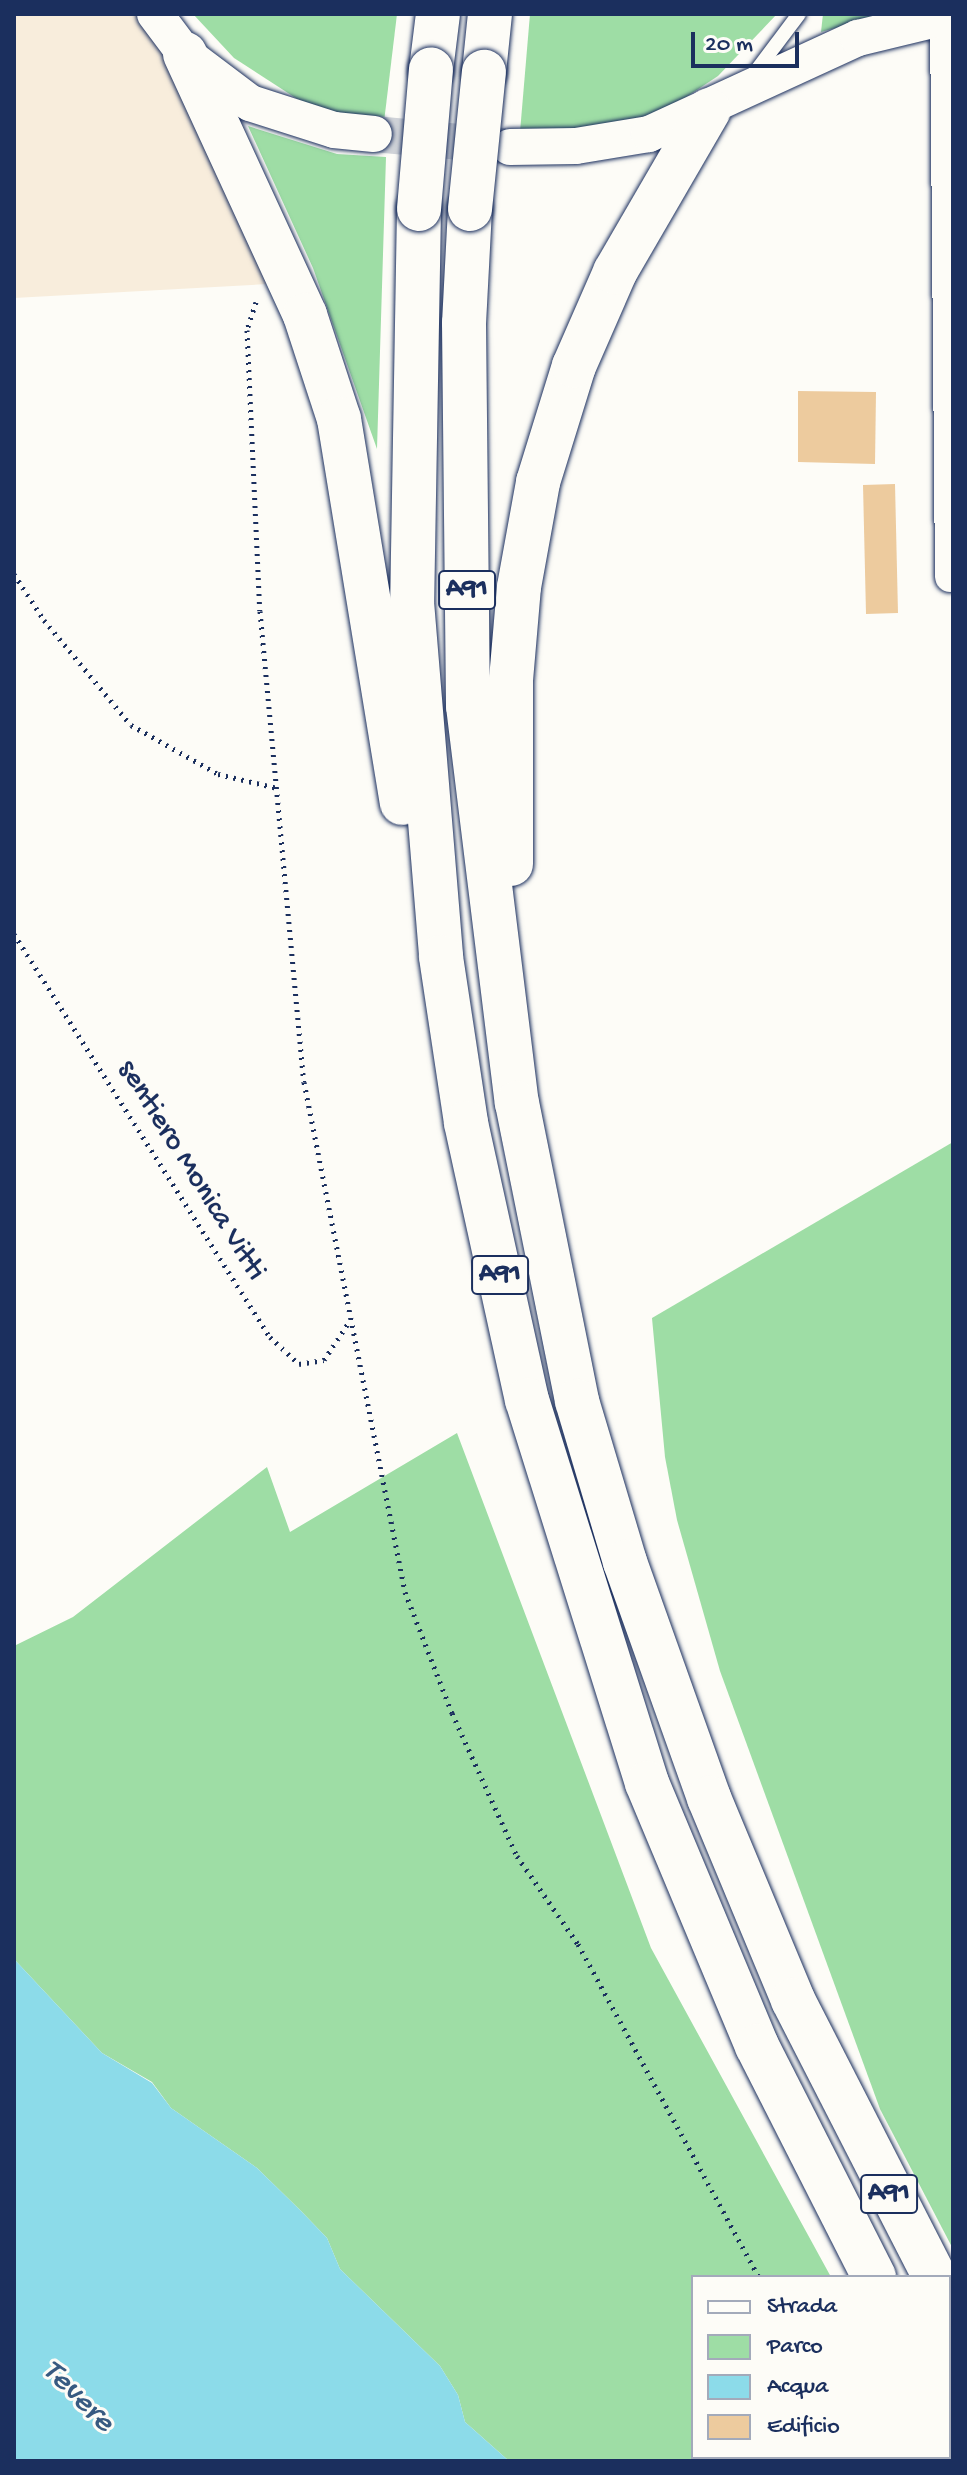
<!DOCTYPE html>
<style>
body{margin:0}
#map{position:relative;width:967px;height:2475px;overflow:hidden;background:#fdfcf7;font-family:"Gochi Hand",sans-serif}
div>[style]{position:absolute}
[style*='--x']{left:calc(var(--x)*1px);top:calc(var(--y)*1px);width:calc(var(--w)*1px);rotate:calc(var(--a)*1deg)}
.built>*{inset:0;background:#f8eddc}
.green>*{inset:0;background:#9edda5}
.water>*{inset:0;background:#8cdbe9}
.building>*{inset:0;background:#edcb9e}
.tertiary-tunnel>*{height:36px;margin-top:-18px;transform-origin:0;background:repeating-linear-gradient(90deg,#d0d3d8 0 36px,transparent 0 54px)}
.path>*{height:5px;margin-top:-2.5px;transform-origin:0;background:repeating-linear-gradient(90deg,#1b2f5e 0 2px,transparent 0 8px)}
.roads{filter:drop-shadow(0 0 2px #1b2f5e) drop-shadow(0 0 2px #1b2f5e)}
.service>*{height:14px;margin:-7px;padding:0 7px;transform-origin:7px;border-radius:7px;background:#fdfcf7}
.minor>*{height:30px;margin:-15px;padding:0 15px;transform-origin:15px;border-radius:15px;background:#fdfcf7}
.tertiary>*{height:36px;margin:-18px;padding:0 18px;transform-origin:18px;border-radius:18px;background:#fdfcf7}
.motorway>*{height:44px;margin:-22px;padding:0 22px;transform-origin:22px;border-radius:22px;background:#fdfcf7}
.bridges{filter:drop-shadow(0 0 2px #1b2f5e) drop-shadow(0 0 2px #1b2f5e)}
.motorway-bridge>*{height:44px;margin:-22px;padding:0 22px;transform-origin:22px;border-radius:22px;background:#fdfcf7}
span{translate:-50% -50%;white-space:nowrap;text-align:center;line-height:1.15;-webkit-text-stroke:6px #fdfcf7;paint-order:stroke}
.shield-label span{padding:2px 6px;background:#fdfcf7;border:2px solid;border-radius:6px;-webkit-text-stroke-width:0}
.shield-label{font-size:28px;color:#1b2f5e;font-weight:700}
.street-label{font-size:30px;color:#1b2f5e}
.water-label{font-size:32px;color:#375a81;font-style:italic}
.frame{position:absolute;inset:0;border:16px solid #1b2f5e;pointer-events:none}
.legend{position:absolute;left:691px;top:2275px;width:260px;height:184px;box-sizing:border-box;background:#fdfcf7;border:2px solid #a3aaba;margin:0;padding:10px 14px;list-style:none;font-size:24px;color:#1b2f5e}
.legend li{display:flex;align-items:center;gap:16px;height:40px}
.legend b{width:40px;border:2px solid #a3aaba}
.scale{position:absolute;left:691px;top:32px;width:108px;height:36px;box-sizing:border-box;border:4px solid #1b2f5e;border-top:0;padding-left:10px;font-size:24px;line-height:28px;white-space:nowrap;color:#1b2f5e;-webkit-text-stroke:6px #fdfcf7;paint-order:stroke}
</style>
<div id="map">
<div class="built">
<div style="clip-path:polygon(14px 14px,148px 14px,268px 284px,14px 298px)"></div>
</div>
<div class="green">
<div style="clip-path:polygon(193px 14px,397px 14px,384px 122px,308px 106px,234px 58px)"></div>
<div style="clip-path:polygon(530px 14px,777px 14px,718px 76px,665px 111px,608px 127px,520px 132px)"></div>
<div style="clip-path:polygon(823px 14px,885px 14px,821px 32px)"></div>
<div style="clip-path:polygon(248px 126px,337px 154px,386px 157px,377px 449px,313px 268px)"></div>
<div style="clip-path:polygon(953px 1142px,953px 2249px,880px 2109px,720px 1671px,677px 1520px,665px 1457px,652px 1318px)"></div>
<div style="clip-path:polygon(457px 1433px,651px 1948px,831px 2277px,693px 2277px,693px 2457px,937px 2461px,509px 2461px,465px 2422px,458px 2395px,440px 2366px,340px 2269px,327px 2238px,301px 2211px,257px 2168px,171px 2108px,152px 2082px,102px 2053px,14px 1959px,14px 1646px,73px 1617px,267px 1467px,290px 1532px)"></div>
</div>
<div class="water">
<div style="clip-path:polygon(14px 1959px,102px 2053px,152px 2083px,171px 2108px,257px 2168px,301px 2211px,327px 2238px,340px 2269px,440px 2366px,458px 2395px,465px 2422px,509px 2461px,14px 2461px)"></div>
</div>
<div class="building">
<div style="clip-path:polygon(798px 391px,876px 392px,875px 464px,798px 462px)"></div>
<div style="clip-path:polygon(895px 484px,898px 613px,866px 614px,863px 485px)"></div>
</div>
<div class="tertiary-tunnel">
<div style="--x:374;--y:134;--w:131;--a:5.3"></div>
</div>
<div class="path">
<div style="--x:256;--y:302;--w:29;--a:108"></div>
<div style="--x:247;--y:330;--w:281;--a:87.4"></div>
<div style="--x:260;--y:611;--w:473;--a:84.7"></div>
<div style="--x:304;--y:1082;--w:520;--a:78.8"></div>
<div style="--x:405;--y:1592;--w:130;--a:68.8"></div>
<div style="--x:452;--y:1713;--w:157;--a:65.6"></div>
<div style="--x:517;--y:1856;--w:107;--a:55.3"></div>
<div style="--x:578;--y:1944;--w:379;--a:61.5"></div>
<div style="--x:14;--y:574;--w:55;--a:56.9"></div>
<div style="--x:44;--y:620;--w:136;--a:50.4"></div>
<div style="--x:131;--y:725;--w:100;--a:29.4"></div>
<div style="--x:218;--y:774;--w:61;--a:13.3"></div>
<div style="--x:14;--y:934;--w:477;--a:57.6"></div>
<div style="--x:270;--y:1337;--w:40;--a:43"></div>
<div style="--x:299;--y:1364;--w:25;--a:-9"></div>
<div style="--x:324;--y:1360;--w:45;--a:-56.7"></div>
<div style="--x:851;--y:2457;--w:4;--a:63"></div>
</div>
<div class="roads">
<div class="service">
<div style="--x:753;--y:75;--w:76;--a:-53"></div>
</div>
<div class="minor">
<div style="--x:945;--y:16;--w:561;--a:89.49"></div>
</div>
<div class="tertiary">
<div style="--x:155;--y:14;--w:50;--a:53.1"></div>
<div style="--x:185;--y:54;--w:81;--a:37"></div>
<div style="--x:250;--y:103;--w:88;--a:17.8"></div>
<div style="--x:334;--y:130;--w:40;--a:5.7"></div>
<div style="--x:510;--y:147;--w:66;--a:-0.9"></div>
<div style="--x:576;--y:146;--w:74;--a:-9.3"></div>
<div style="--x:649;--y:134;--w:230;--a:-24.7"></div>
<div style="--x:858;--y:38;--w:98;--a:-13.6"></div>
</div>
<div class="motorway">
<div style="--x:185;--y:54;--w:287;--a:65.3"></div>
<div style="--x:305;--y:315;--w:109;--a:71.9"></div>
<div style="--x:339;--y:419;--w:389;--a:80.7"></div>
<div style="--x:431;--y:70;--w:56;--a:-82.9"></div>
<div style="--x:484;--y:72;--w:58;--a:-84.1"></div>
<div style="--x:419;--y:209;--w:393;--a:91"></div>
<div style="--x:412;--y:602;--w:356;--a:85.3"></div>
<div style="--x:441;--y:957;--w:168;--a:81.4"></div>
<div style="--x:466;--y:1123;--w:284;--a:77.6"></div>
<div style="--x:527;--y:1400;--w:401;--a:72.6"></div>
<div style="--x:647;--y:1783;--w:285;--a:67.3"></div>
<div style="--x:757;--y:2046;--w:259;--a:63.1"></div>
<div style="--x:470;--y:209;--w:114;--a:93"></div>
<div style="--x:464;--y:323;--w:383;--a:89.4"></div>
<div style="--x:468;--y:706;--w:400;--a:83"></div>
<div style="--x:517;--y:1103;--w:304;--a:78.6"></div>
<div style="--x:577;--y:1401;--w:168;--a:73.4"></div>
<div style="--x:625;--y:1562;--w:251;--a:70.4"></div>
<div style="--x:709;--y:1798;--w:219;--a:67.4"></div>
<div style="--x:793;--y:2000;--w:311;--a:62.9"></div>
<div style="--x:511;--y:864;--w:184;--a:-90"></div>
<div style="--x:511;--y:680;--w:93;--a:-85.1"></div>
<div style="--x:519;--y:587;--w:107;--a:-79.7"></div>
<div style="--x:538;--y:482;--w:121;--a:-72.8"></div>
<div style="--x:574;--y:366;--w:103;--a:-66.4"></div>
<div style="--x:615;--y:272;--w:187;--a:-59.9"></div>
<div style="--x:949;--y:2417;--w:8;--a:60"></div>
</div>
</div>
<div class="bridges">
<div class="motorway-bridge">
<div style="--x:419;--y:209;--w:140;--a:-85.1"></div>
<div style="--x:470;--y:209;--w:138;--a:-84.2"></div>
</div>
</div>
<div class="shield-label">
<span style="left:467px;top:590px">A91</span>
<span style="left:500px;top:1275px">A91</span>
<span style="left:889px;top:2194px">A91</span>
</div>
<div class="street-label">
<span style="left:190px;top:1171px;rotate:58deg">sentiero Monica Vitti</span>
</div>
<div class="water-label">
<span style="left:77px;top:2397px;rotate:45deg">Tevere</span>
</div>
<div class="frame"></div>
<ul class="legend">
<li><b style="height:10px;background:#fdfcf7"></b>Strada</li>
<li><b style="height:22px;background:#9edda5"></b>Parco</li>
<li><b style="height:22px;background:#8cdbe9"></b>Acqua</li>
<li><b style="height:22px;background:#edcb9e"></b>Edificio</li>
</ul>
<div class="scale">20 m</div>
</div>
